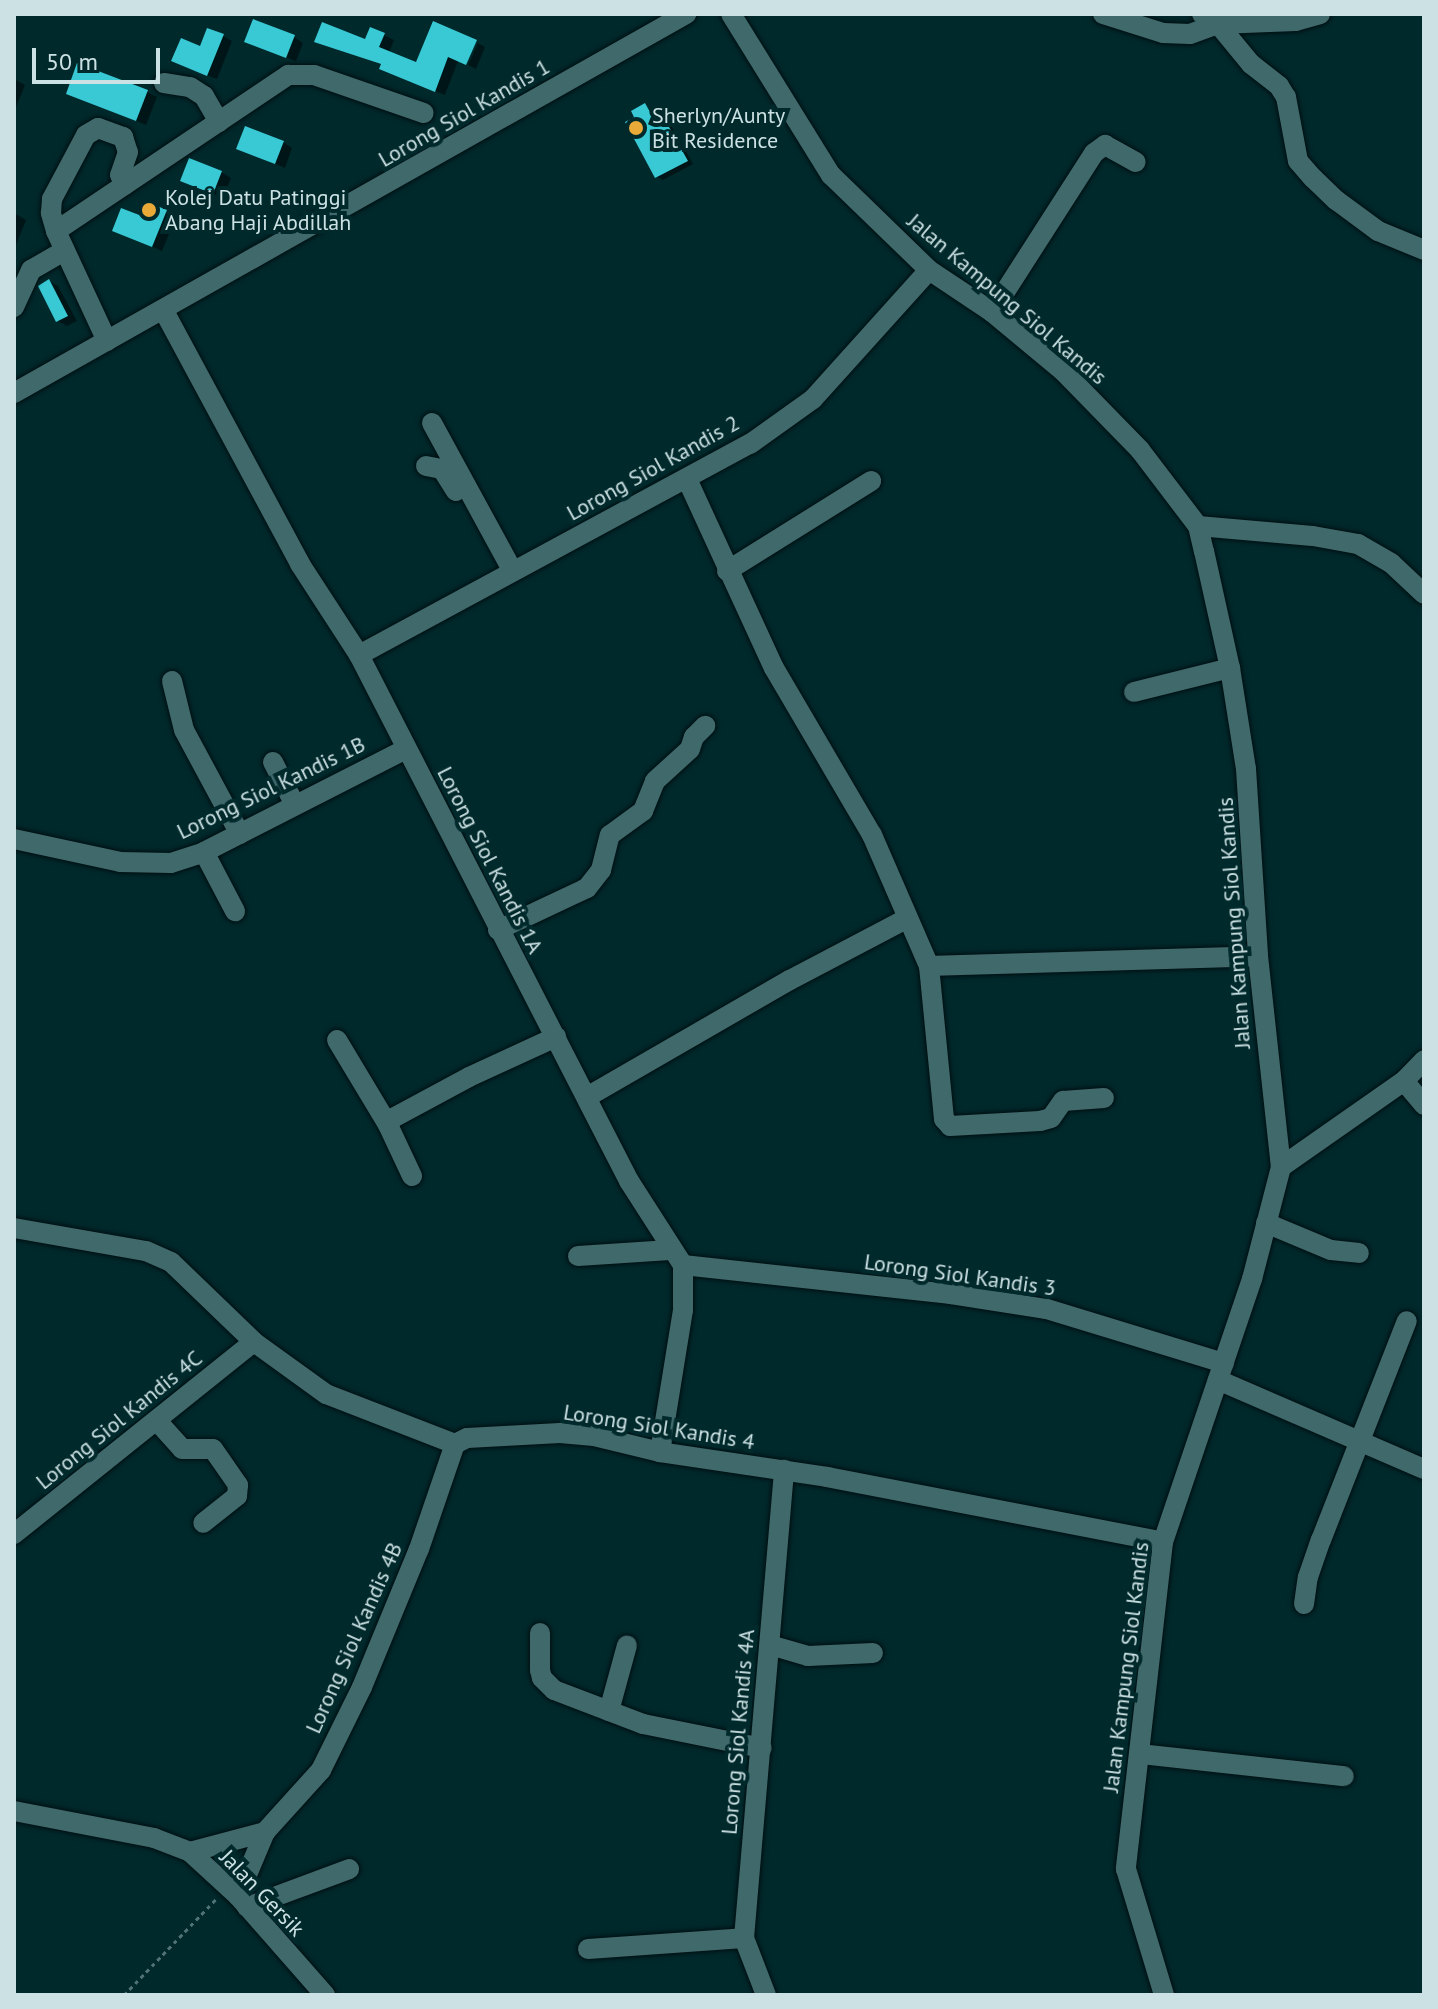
<!DOCTYPE html>
<style>
body{margin:0}
#map{position:relative;width:1438px;height:2009px;overflow:hidden;background:#00292c;font-family:"PT Sans",sans-serif}
div>[style]{position:absolute}
[style*='--x']{left:calc(var(--x)*1px);top:calc(var(--y)*1px);width:calc(var(--w)*1px);rotate:calc(var(--a)*1deg)}
.shadow>*{inset:0;background:#0007}
.building>*{inset:0;background:#38c9d4}
.path>*{height:3px;margin-top:-1.5px;transform-origin:0;background:repeating-linear-gradient(90deg,#527376 0 4px,transparent 0 8px)}
.roads{filter:drop-shadow(0 0 2px #000f11) drop-shadow(0 0 2px #000f11)}
.minor>*{height:20px;margin:-10px;padding:0 10px;transform-origin:10px;border-radius:10px;background:#40696c}
.dots>*{width:22px;height:22px;translate:-50% -50%;box-sizing:border-box;border:4px solid #00292c;border-radius:50%}
span{translate:-50% -50%;white-space:nowrap;text-align:center;line-height:1.15;-webkit-text-stroke:8px #00292c;paint-order:stroke}
.street-label{font-size:22px;color:#cce1e3}
.poi-label{font-size:22px;color:#cce1e3}
.left{translate:0 -50%;text-align:left}
.frame{position:absolute;inset:0;border:16px solid #cce1e3;pointer-events:none}
.scale{position:absolute;left:32px;top:48px;width:128px;height:36px;box-sizing:border-box;border:4px solid #cce1e3;border-top:0;padding-left:10px;font-size:24px;line-height:28px;white-space:nowrap;color:#cce1e3;-webkit-text-stroke:6px #00292c;paint-order:stroke}
</style>
<div id="map">
<div class="shadow">
<div style="clip-path:polygon(434px 24px,458px 61px,445px 95px,391px 73px,382px 65px,316px 41px,366px 41px,371px 29px,394px 40px,389px 53px,417px 65px)"></div>
<div style="clip-path:polygon(223px 36px,232px 41px,217px 79px,183px 66px,201px 48px)"></div>
<div style="clip-path:polygon(294px 37px,303px 43px,296px 61px,256px 46px)"></div>
<div style="clip-path:polygon(478px 43px,485px 47px,476px 69px,468px 65px)"></div>
<div style="clip-path:polygon(14px 79px,25px 85px,14px 112px)"></div>
<div style="clip-path:polygon(147px 92px,157px 97px,146px 125px,68px 93px)"></div>
<div style="clip-path:polygon(645px 106px,659px 123px,664px 120px,670px 124px,693px 164px,663px 180px,657px 177px)"></div>
<div style="clip-path:polygon(283px 142px,292px 148px,285px 168px,239px 148px)"></div>
<div style="clip-path:polygon(221px 172px,231px 178px,223px 198px,192px 186px)"></div>
<div style="clip-path:polygon(153px 207px,176px 218px,162px 251px,114px 230px,148px 221px)"></div>
<div style="clip-path:polygon(14px 213px,26px 220px,14px 250px)"></div>
<div style="clip-path:polygon(49px 281px,58px 286px,77px 321px,67px 326px,58px 321px)"></div>
</div>
<div class="building">
<div style="clip-path:polygon(253px 19px,295px 35px,286px 58px,244px 42px)"></div>
<div style="clip-path:polygon(433px 21px,477px 40px,466px 65px,448px 57px,435px 92px,379px 69px,381px 64px,314px 42px,322px 22px,365px 39px,370px 27px,385px 33px,379px 47px,416px 62px)"></div>
<div style="clip-path:polygon(207px 28px,224px 34px,207px 76px,171px 61px,181px 38px,200px 46px)"></div>
<div style="clip-path:polygon(77px 63px,148px 90px,136px 121px,66px 94px)"></div>
<div style="clip-path:polygon(645px 103px,656px 123px,664px 118px,688px 161px,655px 178px,625px 122px,634px 117px,631px 111px)"></div>
<div style="clip-path:polygon(245px 126px,284px 141px,275px 164px,236px 149px)"></div>
<div style="clip-path:polygon(189px 158px,222px 171px,213px 194px,180px 181px)"></div>
<div style="clip-path:polygon(152px 204px,167px 210px,152px 247px,112px 231px,121px 208px,147px 218px)"></div>
<div style="clip-path:polygon(49px 279px,68px 316px,56px 322px,38px 286px)"></div>
</div>
<div class="path">
<div style="--x:124;--y:1995;--w:133;--a:-46.2"></div>
</div>
<div class="roads">
<div class="minor">
<div style="--x:731;--y:14;--w:190;--a:58.2"></div>
<div style="--x:831;--y:175;--w:136;--a:44.1"></div>
<div style="--x:929;--y:270;--w:76;--a:33.7"></div>
<div style="--x:992;--y:312;--w:94;--a:39.8"></div>
<div style="--x:1064;--y:372;--w:109;--a:45.7"></div>
<div style="--x:1140;--y:450;--w:96;--a:52.7"></div>
<div style="--x:1198;--y:526;--w:26;--a:77"></div>
<div style="--x:1204;--y:551;--w:120;--a:77.5"></div>
<div style="--x:1230;--y:668;--w:102;--a:81"></div>
<div style="--x:1246;--y:769;--w:187;--a:86.3"></div>
<div style="--x:1258;--y:956;--w:212;--a:83.8"></div>
<div style="--x:1281;--y:1167;--w:116;--a:104.5"></div>
<div style="--x:1252;--y:1279;--w:278;--a:108.7"></div>
<div style="--x:1163;--y:1542;--w:329;--a:96.5"></div>
<div style="--x:1126;--y:1869;--w:132;--a:73.2"></div>
<div style="--x:1103;--y:14;--w:63;--a:17.6"></div>
<div style="--x:1163;--y:33;--w:27;--a:2"></div>
<div style="--x:1190;--y:34;--w:30;--a:-20"></div>
<div style="--x:1218;--y:24;--w:78;--a:-2.2"></div>
<div style="--x:1296;--y:21;--w:25;--a:-16"></div>
<div style="--x:1202;--y:14;--w:19;--a:32"></div>
<div style="--x:1218;--y:24;--w:52;--a:50.5"></div>
<div style="--x:1251;--y:64;--w:36;--a:38"></div>
<div style="--x:1279;--y:86;--w:13;--a:58"></div>
<div style="--x:1286;--y:97;--w:65;--a:79.4"></div>
<div style="--x:1298;--y:161;--w:23;--a:49"></div>
<div style="--x:1313;--y:178;--w:32;--a:44"></div>
<div style="--x:1336;--y:200;--w:52;--a:36.4"></div>
<div style="--x:1378;--y:231;--w:50;--a:22.4"></div>
<div style="--x:164;--y:83;--w:26;--a:9"></div>
<div style="--x:190;--y:87;--w:17;--a:33"></div>
<div style="--x:204;--y:96;--w:30;--a:60"></div>
<div style="--x:56;--y:231;--w:19;--a:-106"></div>
<div style="--x:51;--y:213;--w:14;--a:-86"></div>
<div style="--x:52;--y:199;--w:72;--a:-62"></div>
<div style="--x:86;--y:135;--w:14;--a:-30"></div>
<div style="--x:98;--y:128;--w:27;--a:20"></div>
<div style="--x:123;--y:137;--w:16;--a:72"></div>
<div style="--x:128;--y:152;--w:24;--a:109"></div>
<div style="--x:120;--y:175;--w:11;--a:63"></div>
<div style="--x:14;--y:307;--w:41;--a:-65.3"></div>
<div style="--x:31;--y:270;--w:39;--a:-30"></div>
<div style="--x:164;--y:311;--w:287;--a:61.7"></div>
<div style="--x:300;--y:564;--w:108;--a:57"></div>
<div style="--x:359;--y:655;--w:591;--a:62.83"></div>
<div style="--x:629;--y:1181;--w:100;--a:57.3"></div>
<div style="--x:683;--y:1265;--w:45;--a:90"></div>
<div style="--x:683;--y:1310;--w:144;--a:99.2"></div>
<div style="--x:992;--y:312;--w:189;--a:-57.3"></div>
<div style="--x:1094;--y:153;--w:14;--a:-36"></div>
<div style="--x:1105;--y:145;--w:35;--a:29"></div>
<div style="--x:107;--y:341;--w:121;--a:-114.9"></div>
<div style="--x:56;--y:231;--w:280;--a:-33.9"></div>
<div style="--x:288;--y:75;--w:26;--a:0"></div>
<div style="--x:314;--y:75;--w:116;--a:19.1"></div>
<div style="--x:14;--y:393;--w:772;--a:-29.42"></div>
<div style="--x:432;--y:423;--w:167;--a:61.4"></div>
<div style="--x:426;--y:466;--w:16;--a:11"></div>
<div style="--x:442;--y:469;--w:26;--a:58"></div>
<div style="--x:687;--y:479;--w:208;--a:65.3"></div>
<div style="--x:774;--y:668;--w:194;--a:59.6"></div>
<div style="--x:872;--y:835;--w:143;--a:66.5"></div>
<div style="--x:929;--y:966;--w:329;--a:-1.7"></div>
<div style="--x:1198;--y:526;--w:115;--a:5"></div>
<div style="--x:1313;--y:536;--w:46;--a:10.1"></div>
<div style="--x:1358;--y:544;--w:38;--a:30"></div>
<div style="--x:1391;--y:563;--w:45;--a:43.2"></div>
<div style="--x:727;--y:571;--w:170;--a:-32"></div>
<div style="--x:359;--y:655;--w:444;--a:-28.4"></div>
<div style="--x:750;--y:444;--w:77;--a:-35.5"></div>
<div style="--x:813;--y:399;--w:173;--a:-48"></div>
<div style="--x:172;--y:681;--w:50;--a:76.2"></div>
<div style="--x:184;--y:730;--w:118;--a:61.7"></div>
<div style="--x:1134;--y:692;--w:99;--a:-14"></div>
<div style="--x:273;--y:762;--w:48;--a:62.9"></div>
<div style="--x:14;--y:839;--w:108;--a:12.2"></div>
<div style="--x:120;--y:862;--w:51;--a:1.1"></div>
<div style="--x:171;--y:863;--w:35;--a:-18"></div>
<div style="--x:204;--y:852;--w:227;--a:-27"></div>
<div style="--x:204;--y:852;--w:67;--a:62.3"></div>
<div style="--x:498;--y:930;--w:98;--a:-25.3"></div>
<div style="--x:587;--y:888;--w:23;--a:-52"></div>
<div style="--x:601;--y:870;--w:36;--a:-76"></div>
<div style="--x:610;--y:835;--w:41;--a:-36"></div>
<div style="--x:643;--y:811;--w:32;--a:-68"></div>
<div style="--x:655;--y:781;--w:47;--a:-42.4"></div>
<div style="--x:690;--y:749;--w:13;--a:-72"></div>
<div style="--x:694;--y:737;--w:16;--a:-45"></div>
<div style="--x:929;--y:966;--w:154;--a:84.4"></div>
<div style="--x:944;--y:1119;--w:9;--a:49"></div>
<div style="--x:950;--y:1126;--w:90;--a:-3.2"></div>
<div style="--x:1040;--y:1121;--w:11;--a:-15"></div>
<div style="--x:1051;--y:1118;--w:21;--a:-55"></div>
<div style="--x:1063;--y:1101;--w:41;--a:-4.2"></div>
<div style="--x:337;--y:1040;--w:99;--a:59"></div>
<div style="--x:1404;--y:1081;--w:31;--a:50"></div>
<div style="--x:587;--y:1097;--w:234;--a:-30"></div>
<div style="--x:790;--y:980;--w:131;--a:-27.7"></div>
<div style="--x:1281;--y:1167;--w:150;--a:-35"></div>
<div style="--x:1404;--y:1081;--w:29;--a:-46"></div>
<div style="--x:412;--y:1176;--w:56;--a:-115.2"></div>
<div style="--x:388;--y:1125;--w:9;--a:-54"></div>
<div style="--x:393;--y:1118;--w:86;--a:-28.3"></div>
<div style="--x:469;--y:1077;--w:96;--a:-24.7"></div>
<div style="--x:1266;--y:1223;--w:70;--a:22.6"></div>
<div style="--x:1331;--y:1250;--w:28;--a:6"></div>
<div style="--x:14;--y:1228;--w:134;--a:9.9"></div>
<div style="--x:146;--y:1251;--w:27;--a:24"></div>
<div style="--x:171;--y:1262;--w:115;--a:43.9"></div>
<div style="--x:254;--y:1342;--w:89;--a:35.8"></div>
<div style="--x:326;--y:1394;--w:138;--a:21.2"></div>
<div style="--x:455;--y:1444;--w:13;--a:-27"></div>
<div style="--x:467;--y:1438;--w:93;--a:-3.1"></div>
<div style="--x:560;--y:1433;--w:34;--a:5"></div>
<div style="--x:594;--y:1436;--w:68;--a:13.6"></div>
<div style="--x:660;--y:1452;--w:169;--a:8.5"></div>
<div style="--x:827;--y:1477;--w:342;--a:10.9"></div>
<div style="--x:578;--y:1256;--w:92;--a:-3.7"></div>
<div style="--x:683;--y:1265;--w:270;--a:6.2"></div>
<div style="--x:951;--y:1294;--w:97;--a:8.9"></div>
<div style="--x:1047;--y:1309;--w:185;--a:17"></div>
<div style="--x:1218;--y:1380;--w:224;--a:23.4"></div>
<div style="--x:158;--y:1422;--w:36;--a:48"></div>
<div style="--x:182;--y:1449;--w:31;--a:0"></div>
<div style="--x:213;--y:1449;--w:44;--a:55.2"></div>
<div style="--x:238;--y:1485;--w:11;--a:95"></div>
<div style="--x:237;--y:1496;--w:43;--a:141.5"></div>
<div style="--x:14;--y:1534;--w:307;--a:-38.7"></div>
<div style="--x:1304;--y:1604;--w:27;--a:-82"></div>
<div style="--x:1308;--y:1577;--w:39;--a:-71"></div>
<div style="--x:1321;--y:1540;--w:235;--a:-68.6"></div>
<div style="--x:540;--y:1633;--w:37;--a:90"></div>
<div style="--x:540;--y:1670;--w:8;--a:76"></div>
<div style="--x:542;--y:1678;--w:17;--a:45"></div>
<div style="--x:554;--y:1690;--w:95;--a:20.9"></div>
<div style="--x:643;--y:1724;--w:121;--a:11.4"></div>
<div style="--x:770;--y:1645;--w:40;--a:16"></div>
<div style="--x:808;--y:1656;--w:65;--a:-2.6"></div>
<div style="--x:609;--y:1711;--w:68;--a:-74.7"></div>
<div style="--x:1140;--y:1754;--w:205;--a:6.2"></div>
<div style="--x:14;--y:1811;--w:143;--a:10.9"></div>
<div style="--x:154;--y:1838;--w:39;--a:21"></div>
<div style="--x:190;--y:1852;--w:65;--a:42.5"></div>
<div style="--x:238;--y:1896;--w:132;--a:48.7"></div>
<div style="--x:190;--y:1852;--w:78;--a:-14.9"></div>
<div style="--x:238;--y:1896;--w:69;--a:-67.1"></div>
<div style="--x:265;--y:1832;--w:84;--a:-47.9"></div>
<div style="--x:321;--y:1770;--w:93;--a:-63.7"></div>
<div style="--x:362;--y:1687;--w:149;--a:-67.6"></div>
<div style="--x:419;--y:1549;--w:111;--a:-71.1"></div>
<div style="--x:247;--y:1907;--w:109;--a:-20.4"></div>
<div style="--x:588;--y:1949;--w:156;--a:-4"></div>
<div style="--x:766;--y:1995;--w:61;--a:-111.1"></div>
<div style="--x:744;--y:1938;--w:470;--a:-85.1"></div>
</div>
</div>
<div class="dots">
<div style="left:636px;top:128px;background:#eaaa38"></div>
<div style="left:149px;top:210px;background:#eaaa38"></div>
</div>
<div class="street-label">
<span style="left:464px;top:113px;rotate:-30deg">Lorong Siol Kandis 1</span>
<span style="left:1007px;top:299px;rotate:40deg">Jalan Kampung Siol Kandis</span>
<span style="left:653px;top:468px;rotate:-29deg">Lorong Siol Kandis 2</span>
<span style="left:271px;top:788px;rotate:-26deg">Lorong Siol Kandis 1B</span>
<span style="left:490px;top:860px;rotate:63deg">Lorong Siol Kandis 1A</span>
<span style="left:1234px;top:923px;rotate:-94deg">Jalan Kampung Siol Kandis</span>
<span style="left:960px;top:1275px;rotate:8deg">Lorong Siol Kandis 3</span>
<span style="left:119px;top:1420px;rotate:-39deg">Lorong Siol Kandis 4C</span>
<span style="left:659px;top:1427px;rotate:9deg">Lorong Siol Kandis 4</span>
<span style="left:354px;top:1638px;rotate:-66deg">Lorong Siol Kandis 4B</span>
<span style="left:1126px;top:1667px;rotate:-83deg">Jalan Kampung Siol Kandis</span>
<span style="left:738px;top:1732px;rotate:-85deg">Lorong Siol Kandis 4A</span>
<span style="left:262px;top:1893px;rotate:46deg">Jalan Gersik</span>
</div>
<div class="poi-label">
<span class="left" style="left:652px;top:128px">Sherlyn/Aunty<br>Bit Residence</span>
<span class="left" style="left:165px;top:210px">Kolej Datu Patinggi<br>Abang Haji Abdillah</span>
</div>
<div class="frame"></div>
<div class="scale">50 m</div>
</div>
